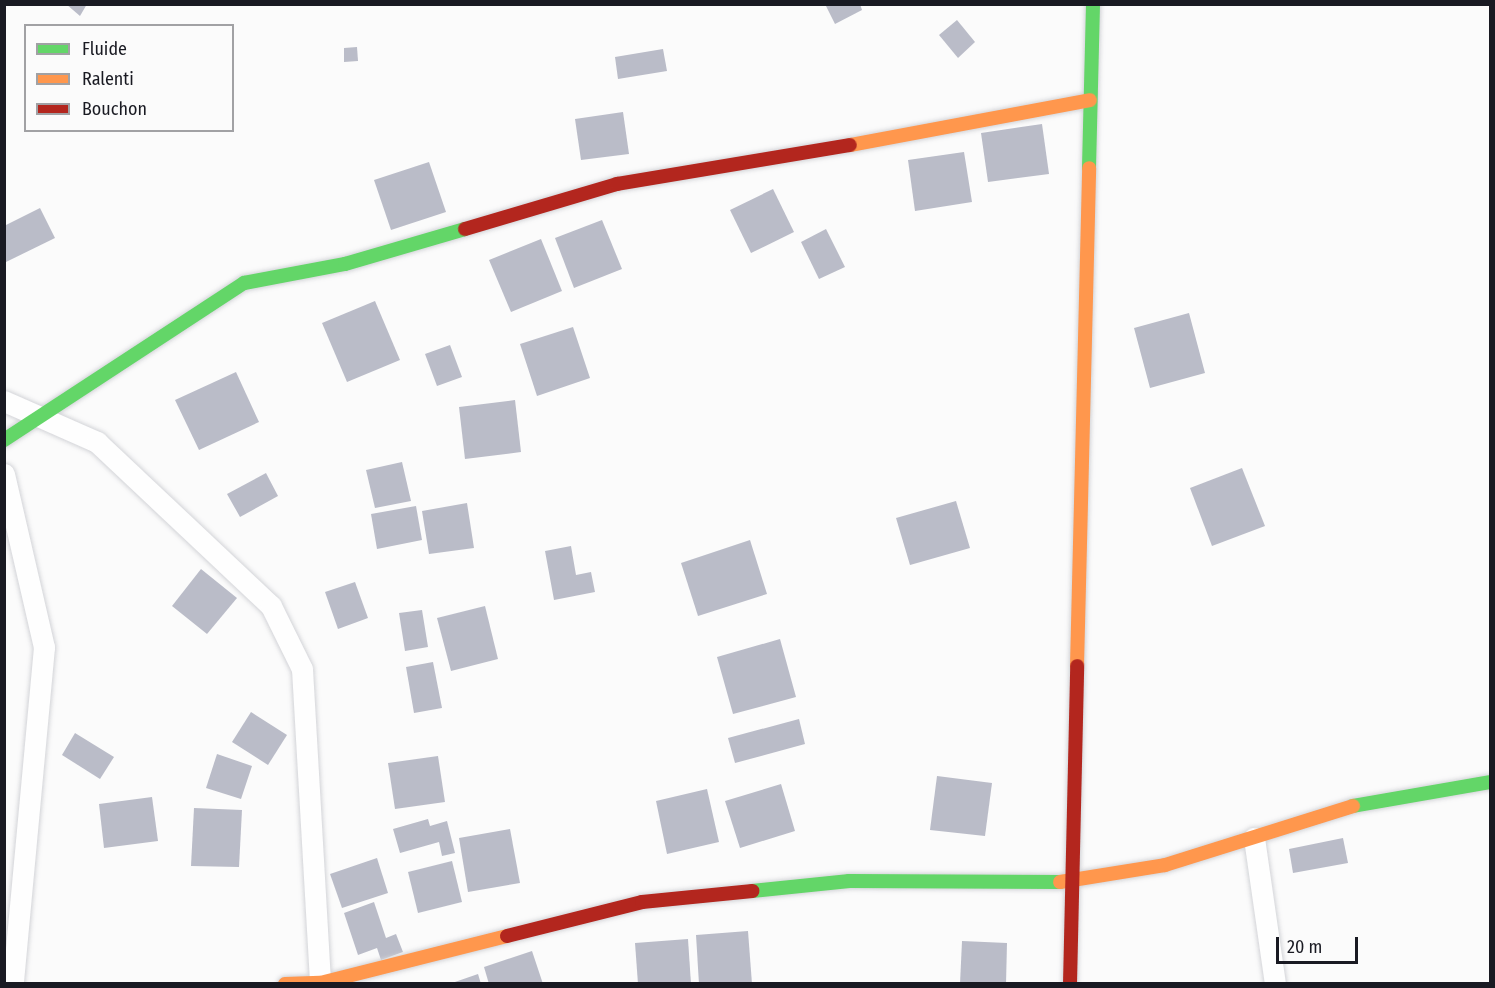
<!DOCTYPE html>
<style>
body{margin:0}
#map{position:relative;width:1495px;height:988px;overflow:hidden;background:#fbfbfb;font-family:"Fira Sans Condensed",sans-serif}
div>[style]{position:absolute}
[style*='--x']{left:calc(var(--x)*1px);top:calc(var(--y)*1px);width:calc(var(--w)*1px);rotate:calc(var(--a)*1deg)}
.building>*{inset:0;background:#babcc8}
.roads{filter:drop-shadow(0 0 2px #d3d4d8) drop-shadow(0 0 2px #d3d4d8)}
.street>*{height:21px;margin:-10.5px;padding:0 10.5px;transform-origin:10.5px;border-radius:10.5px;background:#fefefe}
.fast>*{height:14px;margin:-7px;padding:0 7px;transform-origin:7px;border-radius:7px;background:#63d668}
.slow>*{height:14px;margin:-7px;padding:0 7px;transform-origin:7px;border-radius:7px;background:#ff974d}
.jam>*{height:14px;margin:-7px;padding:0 7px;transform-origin:7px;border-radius:7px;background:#b3261e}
span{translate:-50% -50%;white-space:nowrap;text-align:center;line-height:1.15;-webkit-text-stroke:4.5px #fbfbfb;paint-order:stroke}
.frame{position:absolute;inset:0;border:6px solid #191a22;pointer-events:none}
.legend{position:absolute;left:24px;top:24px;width:210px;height:108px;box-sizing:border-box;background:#fbfbfb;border:2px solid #a1a1a4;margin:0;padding:8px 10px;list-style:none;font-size:18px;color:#191a22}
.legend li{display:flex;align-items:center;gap:12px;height:30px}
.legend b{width:30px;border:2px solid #a1a1a4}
.scale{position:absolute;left:1276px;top:937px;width:82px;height:27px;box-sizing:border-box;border:3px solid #191a22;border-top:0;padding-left:8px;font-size:18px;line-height:21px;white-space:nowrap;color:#191a22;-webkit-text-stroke:4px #fbfbfb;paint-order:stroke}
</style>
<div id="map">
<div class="building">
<div style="clip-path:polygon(66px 4px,87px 4px,80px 16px)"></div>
<div style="clip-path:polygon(825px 4px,860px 4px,862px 10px,835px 24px)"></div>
<div style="clip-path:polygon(957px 20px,975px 42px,958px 58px,939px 35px)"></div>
<div style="clip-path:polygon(357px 47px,358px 61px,344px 62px,344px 48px)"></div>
<div style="clip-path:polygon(663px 49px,667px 71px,618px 79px,615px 57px)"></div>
<div style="clip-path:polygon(623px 112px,629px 154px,581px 160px,575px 119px)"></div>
<div style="clip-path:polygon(1042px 124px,1049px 174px,988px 182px,981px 133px)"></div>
<div style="clip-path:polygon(964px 152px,972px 202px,915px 211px,908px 160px)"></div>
<div style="clip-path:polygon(429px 162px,446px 212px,391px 230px,374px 180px)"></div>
<div style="clip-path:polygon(773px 189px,794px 232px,751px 253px,730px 210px)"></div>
<div style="clip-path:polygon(40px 208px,55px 238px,6px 262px,4px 226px)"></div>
<div style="clip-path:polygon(602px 220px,622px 269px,574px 288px,555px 238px)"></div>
<div style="clip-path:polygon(826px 229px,845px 267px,819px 279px,801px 242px)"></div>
<div style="clip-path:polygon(541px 239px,562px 291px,511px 312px,489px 260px)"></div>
<div style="clip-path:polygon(375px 301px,400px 360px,347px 382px,322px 323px)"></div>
<div style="clip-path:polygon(1189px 313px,1205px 373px,1150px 388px,1134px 328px)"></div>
<div style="clip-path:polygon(573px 327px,590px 378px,537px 396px,520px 344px)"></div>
<div style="clip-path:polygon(450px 345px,462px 377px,437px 386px,425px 354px)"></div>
<div style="clip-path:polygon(236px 372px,259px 422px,199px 450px,175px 400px)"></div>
<div style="clip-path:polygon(515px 400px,521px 452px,465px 459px,459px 407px)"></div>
<div style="clip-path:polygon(402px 462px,411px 501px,375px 508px,366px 470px)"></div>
<div style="clip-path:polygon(1242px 468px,1265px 526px,1212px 546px,1190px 488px)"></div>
<div style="clip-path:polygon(266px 473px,278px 496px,240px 517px,227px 494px)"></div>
<div style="clip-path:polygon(956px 501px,970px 548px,910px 565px,896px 518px)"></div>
<div style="clip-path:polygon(467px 503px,474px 548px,429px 554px,422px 511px)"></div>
<div style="clip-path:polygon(416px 506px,422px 540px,377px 549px,371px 514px)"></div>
<div style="clip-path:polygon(750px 540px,767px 594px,698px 616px,681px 563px)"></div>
<div style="clip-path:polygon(571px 546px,576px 575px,591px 572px,595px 592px,554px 600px,545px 551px)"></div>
<div style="clip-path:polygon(201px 569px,237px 598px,207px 634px,172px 606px)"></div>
<div style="clip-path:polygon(355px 582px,368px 618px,338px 629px,325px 592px)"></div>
<div style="clip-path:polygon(485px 606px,498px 659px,451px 671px,437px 618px)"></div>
<div style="clip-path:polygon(422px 610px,428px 647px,405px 651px,399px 613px)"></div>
<div style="clip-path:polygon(780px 639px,796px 697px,733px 714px,717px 657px)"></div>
<div style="clip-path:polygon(433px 662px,442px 708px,414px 713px,406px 667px)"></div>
<div style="clip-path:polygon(251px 712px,287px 735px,268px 765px,232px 742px)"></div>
<div style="clip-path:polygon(799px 719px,805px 744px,735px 763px,728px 738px)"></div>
<div style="clip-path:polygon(75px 733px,114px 757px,100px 779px,62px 755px)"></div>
<div style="clip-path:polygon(217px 754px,252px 766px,241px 799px,206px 788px)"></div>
<div style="clip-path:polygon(438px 756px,445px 802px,395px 809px,388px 763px)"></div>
<div style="clip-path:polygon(937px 776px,992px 783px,985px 836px,930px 830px)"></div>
<div style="clip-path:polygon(781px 784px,795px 831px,740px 848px,725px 801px)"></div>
<div style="clip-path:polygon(707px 789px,719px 842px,667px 854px,656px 801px)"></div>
<div style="clip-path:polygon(152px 797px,158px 841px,104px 848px,99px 804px)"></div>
<div style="clip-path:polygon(194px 808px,242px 810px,239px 867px,191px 866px)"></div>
<div style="clip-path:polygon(428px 819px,430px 826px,447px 821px,455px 853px,442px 856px,439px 842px,400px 853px,393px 829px)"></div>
<div style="clip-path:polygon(510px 829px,520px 883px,468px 892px,459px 838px)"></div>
<div style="clip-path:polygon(1343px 838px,1348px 863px,1293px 873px,1289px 849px)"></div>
<div style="clip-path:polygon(377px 858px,388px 893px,342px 908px,330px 874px)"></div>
<div style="clip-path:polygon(452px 861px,462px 902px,418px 913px,408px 872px)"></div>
<div style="clip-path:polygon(374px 902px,386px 938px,396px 934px,403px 952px,381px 960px,377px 948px,358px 955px,344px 913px)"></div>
<div style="clip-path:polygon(748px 931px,752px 984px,699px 984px,696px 935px)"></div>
<div style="clip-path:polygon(688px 939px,691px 984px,638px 984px,635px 943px)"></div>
<div style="clip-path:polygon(962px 941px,1007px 943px,1006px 984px,960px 984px)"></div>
<div style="clip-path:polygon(532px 951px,543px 984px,489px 984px,484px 967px)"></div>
<div style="clip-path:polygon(478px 974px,481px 984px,452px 984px,452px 983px)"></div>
</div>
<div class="roads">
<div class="street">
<div style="--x:4;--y:401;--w:102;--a:23.8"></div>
<div style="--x:97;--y:442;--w:239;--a:43.3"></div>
<div style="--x:271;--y:606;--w:70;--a:63.8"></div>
<div style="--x:302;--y:669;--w:315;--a:86.7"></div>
<div style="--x:4;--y:474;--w:178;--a:77"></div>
<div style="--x:44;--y:647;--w:338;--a:95.3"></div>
<div style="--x:1254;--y:838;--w:148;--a:81.8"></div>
</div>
<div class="fast">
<div style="--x:1089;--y:168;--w:164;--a:-88.6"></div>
<div style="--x:4;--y:440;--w:287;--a:-33.2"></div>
<div style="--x:244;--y:283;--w:103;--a:-10.7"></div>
<div style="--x:345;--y:264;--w:125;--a:-16.3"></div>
<div style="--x:1353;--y:806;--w:139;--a:-9.9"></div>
<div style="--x:752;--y:891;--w:98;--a:-5.9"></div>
<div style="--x:849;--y:881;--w:211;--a:0.3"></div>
</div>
<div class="slow">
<div style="--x:850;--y:145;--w:244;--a:-10.6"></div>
<div style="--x:1077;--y:666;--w:498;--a:-88.6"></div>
<div style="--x:1060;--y:882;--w:106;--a:-9.2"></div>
<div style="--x:1165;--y:865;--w:197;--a:-17.4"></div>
<div style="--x:285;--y:984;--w:35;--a:-2"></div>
<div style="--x:320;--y:983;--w:193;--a:-14.1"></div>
</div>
<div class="jam">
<div style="--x:465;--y:229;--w:159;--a:-16.5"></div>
<div style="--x:617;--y:184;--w:236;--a:-9.5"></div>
<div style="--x:507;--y:936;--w:139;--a:-14.1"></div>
<div style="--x:642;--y:902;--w:111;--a:-5.7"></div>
<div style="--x:1070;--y:984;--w:318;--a:-88.7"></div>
</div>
</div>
<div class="frame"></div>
<ul class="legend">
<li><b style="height:8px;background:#63d668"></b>Fluide</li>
<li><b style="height:8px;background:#ff974d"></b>Ralenti</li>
<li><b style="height:8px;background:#b3261e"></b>Bouchon</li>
</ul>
<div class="scale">20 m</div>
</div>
